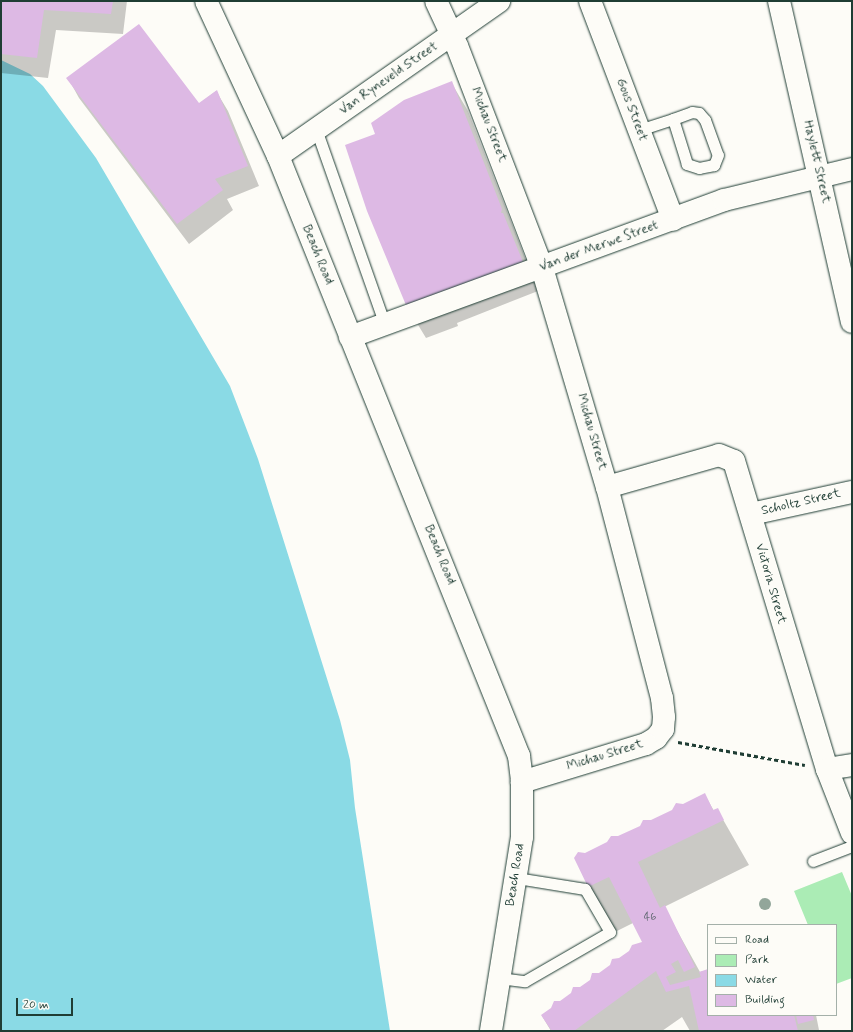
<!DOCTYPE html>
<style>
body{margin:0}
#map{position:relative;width:853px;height:1032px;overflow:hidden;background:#fdfcf7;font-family:Mynerve,sans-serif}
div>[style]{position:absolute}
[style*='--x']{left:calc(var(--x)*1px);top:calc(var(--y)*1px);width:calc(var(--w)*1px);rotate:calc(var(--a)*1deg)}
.green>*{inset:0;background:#abecb5}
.water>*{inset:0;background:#8adae5}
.shadow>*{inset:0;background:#0003}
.building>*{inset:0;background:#ddb9e4}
.path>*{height:2.5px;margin-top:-1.25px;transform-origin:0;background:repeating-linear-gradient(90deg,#1f3d34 0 4px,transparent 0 7px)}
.roads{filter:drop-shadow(0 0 1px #1f3d34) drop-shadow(0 0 1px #1f3d34)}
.service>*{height:11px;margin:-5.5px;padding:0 5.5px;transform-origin:5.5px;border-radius:5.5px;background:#fdfcf7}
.minor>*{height:22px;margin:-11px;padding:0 11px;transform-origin:11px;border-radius:11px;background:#fdfcf7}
.tertiary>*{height:22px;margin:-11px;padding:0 11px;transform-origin:11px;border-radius:11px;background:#fdfcf7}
.trees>*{width:12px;height:12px;margin:-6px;border-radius:50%;background:#92a69a}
span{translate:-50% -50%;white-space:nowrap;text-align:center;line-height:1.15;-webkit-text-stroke:4px #fdfcf7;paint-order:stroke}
.number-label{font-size:11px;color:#4e5c60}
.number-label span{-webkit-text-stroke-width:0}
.street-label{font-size:13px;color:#1f3d34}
.frame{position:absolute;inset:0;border:2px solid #1f3d34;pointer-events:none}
.legend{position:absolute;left:707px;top:924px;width:130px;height:92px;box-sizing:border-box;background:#fdfcf7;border:1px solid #a4b0a9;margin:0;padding:5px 7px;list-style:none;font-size:12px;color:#1f3d34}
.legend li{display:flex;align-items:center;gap:8px;height:20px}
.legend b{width:20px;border:1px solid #a4b0a9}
.scale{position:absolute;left:16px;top:998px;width:57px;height:18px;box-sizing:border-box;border:2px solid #1f3d34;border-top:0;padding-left:5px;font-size:12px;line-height:14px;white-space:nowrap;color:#1f3d34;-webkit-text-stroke:3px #fdfcf7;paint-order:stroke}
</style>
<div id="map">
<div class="green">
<div style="clip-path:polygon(842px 872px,852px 896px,852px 978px,836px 984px,836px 925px,808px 925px,794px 891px)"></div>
</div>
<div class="water">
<div style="clip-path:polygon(1px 60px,30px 74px,43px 86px,96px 158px,230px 386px,258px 459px,340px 720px,350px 760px,355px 808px,390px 1031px,1px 1031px)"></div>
</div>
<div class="shadow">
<div style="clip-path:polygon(1px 1px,127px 1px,123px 34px,56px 30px,48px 78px,1px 73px)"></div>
<div style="clip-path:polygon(68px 78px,199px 104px,216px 91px,228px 111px,259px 186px,227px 199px,233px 210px,189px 244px,79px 98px)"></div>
<div style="clip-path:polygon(451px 82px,468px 111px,538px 291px,457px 323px,458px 326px,426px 338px,409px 310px,377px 134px)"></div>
<div style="clip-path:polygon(705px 795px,714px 811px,717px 809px,749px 865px,664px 907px,700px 972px,708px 970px,708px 1015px,816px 1015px,819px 1030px,690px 1031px,682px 1017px,662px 1031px,551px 1031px,542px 1016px,644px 942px,633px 923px,615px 932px,589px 887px,585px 854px)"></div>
</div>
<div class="building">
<div style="clip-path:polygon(1px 1px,113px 1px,111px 14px,44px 10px,37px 58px,1px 54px)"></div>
<div style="clip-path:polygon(139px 24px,199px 103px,217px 90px,248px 166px,215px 179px,223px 190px,177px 224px,66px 78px)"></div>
<div style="clip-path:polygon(452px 81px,502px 209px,501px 213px,503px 213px,523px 262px,408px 310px,367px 211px,345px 145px,375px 134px,371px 123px,404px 100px)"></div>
<div style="clip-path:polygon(705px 793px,713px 810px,718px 808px,724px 820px,638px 862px,660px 908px,665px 905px,695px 967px,684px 972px,678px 960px,671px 964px,676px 972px,666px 977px,670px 985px,701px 977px,699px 972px,708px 969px,708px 1015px,794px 1015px,798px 1031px,699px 1031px,689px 986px,666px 992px,656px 971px,574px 1031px,549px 1031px,551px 1030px,541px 1015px,551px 1008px,554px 1001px,560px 1001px,571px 993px,573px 987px,580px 987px,590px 980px,592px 973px,599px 973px,610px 965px,612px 959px,619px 958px,629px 951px,632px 945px,642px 942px,609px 877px,588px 887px,574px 858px,578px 852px,585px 853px,607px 842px,611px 836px,618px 836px,640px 826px,643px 820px,651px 820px,672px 810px,676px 803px,683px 804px)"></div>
<div style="clip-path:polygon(796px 1015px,813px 1015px,814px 1020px,798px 1024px)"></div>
</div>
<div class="path">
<div style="--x:678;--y:742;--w:129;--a:10.3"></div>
</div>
<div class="roads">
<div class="service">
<div style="--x:316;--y:129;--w:208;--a:70.6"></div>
<div style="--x:639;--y:130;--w:36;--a:-18"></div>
<div style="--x:673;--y:119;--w:20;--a:-20"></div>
<div style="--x:692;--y:112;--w:7;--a:8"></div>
<div style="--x:699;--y:113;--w:9;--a:49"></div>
<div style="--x:705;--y:120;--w:37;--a:70"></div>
<div style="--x:718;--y:155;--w:11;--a:112"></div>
<div style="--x:714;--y:165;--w:15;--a:169"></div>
<div style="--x:699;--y:168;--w:13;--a:-162"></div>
<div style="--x:687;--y:164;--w:47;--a:-107.3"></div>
<div style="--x:813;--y:861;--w:42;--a:-21"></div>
<div style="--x:499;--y:978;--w:26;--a:7"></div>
<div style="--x:525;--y:981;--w:98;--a:-30"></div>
<div style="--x:610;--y:932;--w:50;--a:-120.2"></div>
<div style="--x:585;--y:889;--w:70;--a:-170.9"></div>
</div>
<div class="minor">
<div style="--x:436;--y:1;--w:50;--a:65"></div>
<div style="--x:457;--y:46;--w:238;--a:69"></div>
<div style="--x:542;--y:268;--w:228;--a:73.5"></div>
<div style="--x:607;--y:487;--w:218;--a:75.4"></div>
<div style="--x:662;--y:698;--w:19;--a:84"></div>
<div style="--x:664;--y:717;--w:12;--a:95"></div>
<div style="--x:663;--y:729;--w:11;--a:128"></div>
<div style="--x:656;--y:738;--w:12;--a:149"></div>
<div style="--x:646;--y:744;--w:130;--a:163"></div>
<div style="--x:590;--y:1;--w:234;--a:69.2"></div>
<div style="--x:779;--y:1;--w:329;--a:77.2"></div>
<div style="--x:278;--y:156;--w:270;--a:-35"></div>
<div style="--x:350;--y:337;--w:398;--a:-20.1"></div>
<div style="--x:724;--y:200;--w:132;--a:-13.6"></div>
<div style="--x:607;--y:487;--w:116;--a:-15.9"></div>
<div style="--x:719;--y:455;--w:16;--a:22"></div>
<div style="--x:734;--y:461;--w:322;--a:73.2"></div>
<div style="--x:827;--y:769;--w:69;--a:68.7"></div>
<div style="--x:751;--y:514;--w:103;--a:-12.3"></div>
<div style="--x:827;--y:769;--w:25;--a:-9"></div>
</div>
<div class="tertiary">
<div style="--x:206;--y:1;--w:171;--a:65.1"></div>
<div style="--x:278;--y:156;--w:647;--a:68.12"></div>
<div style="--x:519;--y:756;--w:26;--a:83"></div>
<div style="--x:522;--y:782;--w:55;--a:90"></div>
<div style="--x:522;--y:837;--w:196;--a:99.1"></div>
</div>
</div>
<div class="trees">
<div style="left:765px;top:904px"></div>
</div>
<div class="number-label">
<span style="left:650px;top:917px">46</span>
</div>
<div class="street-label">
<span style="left:389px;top:79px;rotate:-35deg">Van Ryneveld Street</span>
<span style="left:631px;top:110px;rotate:69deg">Gous Street</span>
<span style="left:488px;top:125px;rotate:69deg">Michau Street</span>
<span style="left:816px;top:162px;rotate:77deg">Haylett Street</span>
<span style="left:599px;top:247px;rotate:-20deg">Van der Merwe Street</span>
<span style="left:317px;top:255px;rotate:68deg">Beach Road</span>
<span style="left:591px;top:432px;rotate:74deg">Michau Street</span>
<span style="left:801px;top:503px;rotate:-13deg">Scholtz Street</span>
<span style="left:439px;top:555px;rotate:68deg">Beach Road</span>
<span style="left:770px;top:584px;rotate:74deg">Victoria Street</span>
<span style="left:605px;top:756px;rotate:-17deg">Michau Street</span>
<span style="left:516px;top:875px;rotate:-81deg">Beach Road</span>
</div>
<div class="frame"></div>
<ul class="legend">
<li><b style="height:5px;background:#fdfcf7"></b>Road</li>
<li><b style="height:11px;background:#abecb5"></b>Park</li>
<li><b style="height:11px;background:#8adae5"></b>Water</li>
<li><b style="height:11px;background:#ddb9e4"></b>Building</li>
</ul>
<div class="scale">20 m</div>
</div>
